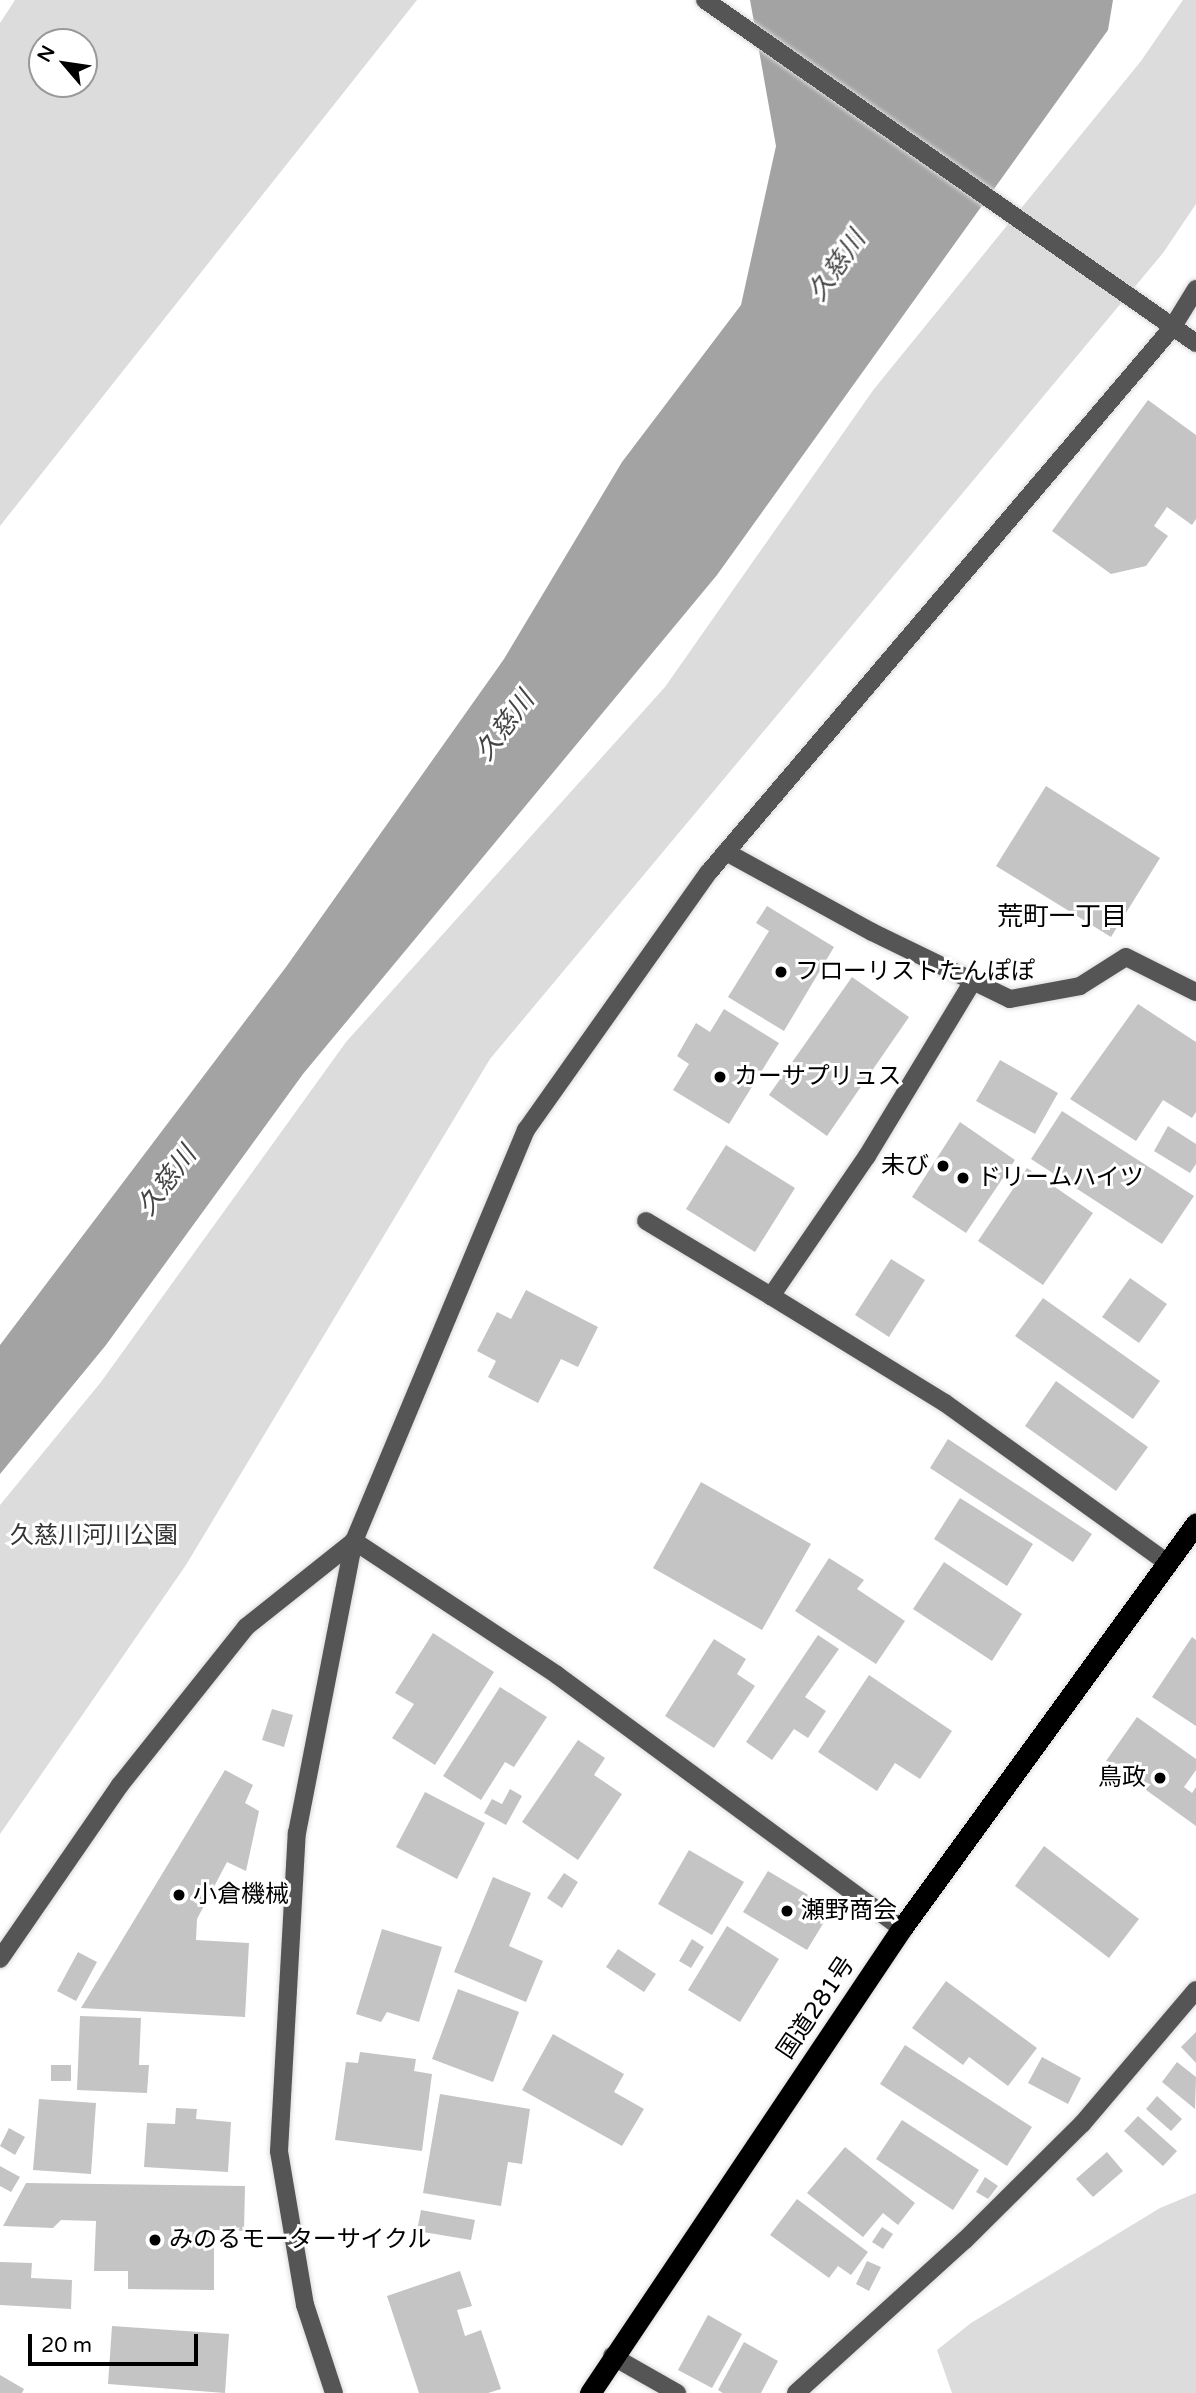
<!DOCTYPE html>
<meta charset="utf-8">
<style>
body{margin:0}
#map{position:relative;width:1196px;height:2393px;overflow:hidden;background:#fff;font-family:"Varela Round","Noto Sans JP",sans-serif}
div>[style]{position:absolute}
[style*='--x']{left:calc(var(--x)*1px);top:calc(var(--y)*1px);width:calc(var(--w)*1px);rotate:calc(var(--a)*1deg)}
.green>*{inset:0;background:#dcdcdc}
.water>*{inset:0;background:#a3a3a3}
.building>*{inset:0;background:#c4c4c4}
.roads{filter:drop-shadow(0 0 2px #dbdbdb) drop-shadow(0 0 2px #dbdbdb)}
.minor>*{height:18px;margin:-9px;padding:0 9px;transform-origin:9px;border-radius:9px;background:#555}
.highway>*{height:21px;margin:-10.5px;padding:0 10.5px;transform-origin:10.5px;border-radius:10.5px;background:#000}
.dots>*{width:19px;height:19px;translate:-50% -50%;box-sizing:border-box;border:4px solid #fff;border-radius:50%}
span{translate:-50% -50%;white-space:nowrap;text-align:center;line-height:1.15;-webkit-text-stroke:6px #fff;paint-order:stroke}
.poi-label{font-size:24px;color:#000}
.left{translate:0 -50%;text-align:left}
.right{translate:-100% -50%;text-align:right}
.park-label{font-size:24px;color:#333}
.street-label{font-size:24px;color:#000}
.water-label{font-size:26px;color:#444;font-style:italic}
.neighbourhood-label{font-size:26px;color:#000}
.north{position:absolute;left:28px;top:28px;width:70px;height:70px;box-sizing:border-box;background:#fff;border:2px solid #999;border-radius:50%;rotate:299deg;font-size:19px;font-weight:700;line-height:28px;text-align:center;color:#000}
.north::after{content:'';display:block;margin:auto;width:24px;height:32px;background:#000;clip-path:polygon(50% 0,100% 100%,50% 72%,0 100%)}
.scale{position:absolute;left:28px;top:2334px;width:170px;height:32px;box-sizing:border-box;border:4px solid #000;border-top:0;padding-left:9px;font-size:21px;line-height:24px;white-space:nowrap;color:#000;-webkit-text-stroke:5px #fff;paint-order:stroke}
</style>
<div id="map">
<div class="green">
<div style="clip-path:polygon(evenodd,15px 0,417px 0,0 526px,0 23px,15px 0,84px 42px,84px 84px,42px 84px,42px 42px,84px 42px)"></div>
<div style="clip-path:polygon(1183px 0,1196px 0,1196px 204px,1163px 253px,490px 1059px,186px 1565px,0 1834px,0 1505px,101px 1382px,346px 1042px,665px 687px,874px 389px,1141px 61px)"></div>
<div style="clip-path:polygon(1196px 2193px,1196px 2393px,952px 2393px,937px 2350px,971px 2323px,1160px 2208px)"></div>
</div>
<div class="water">
<div style="clip-path:polygon(750px 0,1113px 0,1108px 30px,717px 575px,303px 1074px,106px 1345px,0 1474px,0 1345px,286px 967px,504px 659px,622px 462px,741px 305px,776px 146px)"></div>
</div>
<div class="building">
<div style="clip-path:polygon(1148px 400px,1196px 435px,1196px 519px,1192px 525px,1167px 507px,1154px 526px,1168px 536px,1146px 566px,1111px 574px,1052px 531px)"></div>
<div style="clip-path:polygon(1046px 786px,1160px 858px,1111px 937px,996px 866px)"></div>
<div style="clip-path:polygon(767px 906px,834px 947px,784px 1031px,728px 997px,769px 931px,756px 923px)"></div>
<div style="clip-path:polygon(852px 977px,909px 1017px,827px 1136px,769px 1095px)"></div>
<div style="clip-path:polygon(1138px 1004px,1196px 1042px,1196px 1112px,1192px 1118px,1163px 1100px,1136px 1141px,1070px 1099px)"></div>
<div style="clip-path:polygon(724px 1009px,779px 1043px,729px 1124px,673px 1090px,689px 1064px,677px 1056px,696px 1023px,710px 1032px)"></div>
<div style="clip-path:polygon(1000px 1060px,1058px 1093px,1035px 1134px,976px 1101px)"></div>
<div style="clip-path:polygon(1062px 1111px,1194px 1196px,1162px 1244px,1031px 1159px)"></div>
<div style="clip-path:polygon(960px 1122px,1015px 1160px,966px 1233px,912px 1197px)"></div>
<div style="clip-path:polygon(1168px 1126px,1196px 1144px,1196px 1164px,1190px 1173px,1154px 1151px)"></div>
<div style="clip-path:polygon(726px 1145px,795px 1188px,755px 1252px,686px 1209px)"></div>
<div style="clip-path:polygon(1027px 1168px,1093px 1213px,1043px 1285px,978px 1241px)"></div>
<div style="clip-path:polygon(891px 1259px,925px 1280px,889px 1337px,855px 1315px)"></div>
<div style="clip-path:polygon(1130px 1278px,1167px 1304px,1139px 1343px,1102px 1317px)"></div>
<div style="clip-path:polygon(526px 1290px,598px 1327px,578px 1367px,561px 1359px,538px 1403px,488px 1377px,496px 1361px,477px 1351px,497px 1312px,511px 1319px)"></div>
<div style="clip-path:polygon(1043px 1298px,1160px 1381px,1133px 1419px,1015px 1336px)"></div>
<div style="clip-path:polygon(1056px 1381px,1148px 1447px,1116px 1491px,1025px 1426px)"></div>
<div style="clip-path:polygon(948px 1439px,1092px 1534px,1073px 1562px,930px 1468px)"></div>
<div style="clip-path:polygon(701px 1482px,811px 1544px,762px 1630px,653px 1568px)"></div>
<div style="clip-path:polygon(960px 1498px,1033px 1544px,1007px 1586px,934px 1539px)"></div>
<div style="clip-path:polygon(829px 1558px,864px 1580px,857px 1589px,905px 1621px,876px 1664px,795px 1611px)"></div>
<div style="clip-path:polygon(944px 1562px,1022px 1614px,992px 1661px,913px 1609px)"></div>
<div style="clip-path:polygon(433px 1633px,494px 1672px,435px 1765px,392px 1738px,414px 1704px,395px 1693px)"></div>
<div style="clip-path:polygon(818px 1635px,839px 1649px,805px 1697px,826px 1711px,808px 1738px,794px 1729px,772px 1760px,746px 1742px)"></div>
<div style="clip-path:polygon(1192px 1637px,1196px 1640px,1196px 1726px,1152px 1697px)"></div>
<div style="clip-path:polygon(714px 1639px,746px 1659px,737px 1674px,755px 1686px,714px 1748px,665px 1716px)"></div>
<div style="clip-path:polygon(869px 1675px,952px 1731px,920px 1779px,895px 1763px,877px 1791px,818px 1752px)"></div>
<div style="clip-path:polygon(500px 1687px,547px 1717px,514px 1767px,505px 1762px,481px 1800px,443px 1776px)"></div>
<div style="clip-path:polygon(272px 1709px,293px 1715px,284px 1747px,262px 1740px)"></div>
<div style="clip-path:polygon(1137px 1717px,1196px 1759px,1196px 1770px,1184px 1787px,1192px 1793px,1196px 1787px,1196px 1826px,1106px 1761px)"></div>
<div style="clip-path:polygon(578px 1740px,605px 1758px,594px 1775px,622px 1794px,578px 1860px,522px 1822px)"></div>
<div style="clip-path:polygon(225px 1770px,253px 1785px,245px 1803px,259px 1811px,246px 1871px,227px 1862px,197px 1919px,196px 1940px,249px 1943px,245px 2017px,81px 2008px)"></div>
<div style="clip-path:polygon(510px 1789px,522px 1796px,506px 1825px,484px 1813px,492px 1799px,502px 1804px)"></div>
<div style="clip-path:polygon(425px 1792px,485px 1823px,457px 1879px,396px 1847px)"></div>
<div style="clip-path:polygon(1044px 1846px,1139px 1919px,1109px 1958px,1015px 1886px)"></div>
<div style="clip-path:polygon(689px 1850px,744px 1882px,712px 1935px,658px 1904px)"></div>
<div style="clip-path:polygon(768px 1871px,832px 1909px,807px 1950px,743px 1912px)"></div>
<div style="clip-path:polygon(564px 1873px,578px 1882px,562px 1908px,547px 1898px)"></div>
<div style="clip-path:polygon(493px 1877px,531px 1893px,509px 1946px,543px 1961px,526px 2002px,454px 1972px)"></div>
<div style="clip-path:polygon(727px 1926px,779px 1959px,740px 2022px,688px 1990px)"></div>
<div style="clip-path:polygon(382px 1929px,442px 1947px,419px 2022px,387px 2012px,381px 2022px,356px 2014px)"></div>
<div style="clip-path:polygon(692px 1939px,704px 1947px,691px 1968px,679px 1961px)"></div>
<div style="clip-path:polygon(618px 1949px,656px 1974px,644px 1992px,606px 1967px)"></div>
<div style="clip-path:polygon(78px 1952px,97px 1962px,76px 2001px,57px 1991px)"></div>
<div style="clip-path:polygon(946px 1981px,1037px 2048px,1008px 2086px,969px 2057px,963px 2065px,912px 2028px)"></div>
<div style="clip-path:polygon(458px 1989px,519px 2012px,493px 2082px,432px 2059px)"></div>
<div style="clip-path:polygon(80px 2016px,141px 2018px,139px 2065px,149px 2065px,147px 2093px,77px 2090px)"></div>
<div style="clip-path:polygon(1196px 2032px,1196px 2063px,1181px 2047px)"></div>
<div style="clip-path:polygon(553px 2034px,624px 2074px,614px 2092px,644px 2109px,622px 2146px,522px 2090px)"></div>
<div style="clip-path:polygon(905px 2045px,1032px 2127px,1007px 2166px,880px 2084px)"></div>
<div style="clip-path:polygon(360px 2052px,416px 2059px,414px 2071px,432px 2074px,422px 2151px,335px 2140px,346px 2062px,358px 2063px)"></div>
<div style="clip-path:polygon(1042px 2057px,1081px 2078px,1068px 2104px,1028px 2083px)"></div>
<div style="clip-path:polygon(1177px 2062px,1196px 2077px,1195px 2109px,1162px 2082px)"></div>
<div style="clip-path:polygon(51px 2065px,71px 2065px,71px 2081px,51px 2081px)"></div>
<div style="clip-path:polygon(440px 2094px,530px 2109px,522px 2164px,508px 2162px,501px 2206px,423px 2193px)"></div>
<div style="clip-path:polygon(1157px 2096px,1182px 2119px,1171px 2131px,1146px 2109px)"></div>
<div style="clip-path:polygon(39px 2099px,96px 2103px,91px 2174px,33px 2170px)"></div>
<div style="clip-path:polygon(176px 2108px,197px 2109px,196px 2119px,231px 2122px,228px 2172px,144px 2167px,147px 2123px,175px 2124px)"></div>
<div style="clip-path:polygon(1138px 2116px,1177px 2151px,1163px 2166px,1124px 2131px)"></div>
<div style="clip-path:polygon(902px 2120px,979px 2170px,953px 2210px,876px 2159px)"></div>
<div style="clip-path:polygon(9px 2128px,25px 2137px,15px 2155px,0 2146px)"></div>
<div style="clip-path:polygon(845px 2147px,915px 2203px,898px 2225px,883px 2213px,863px 2237px,807px 2193px)"></div>
<div style="clip-path:polygon(1107px 2152px,1123px 2171px,1093px 2197px,1076px 2179px)"></div>
<div style="clip-path:polygon(0 2166px,20px 2177px,11px 2192px,0 2186px)"></div>
<div style="clip-path:polygon(985px 2177px,998px 2186px,988px 2199px,976px 2192px)"></div>
<div style="clip-path:polygon(26px 2183px,245px 2186px,244px 2231px,214px 2230px,214px 2290px,128px 2289px,128px 2271px,94px 2271px,96px 2221px,61px 2220px,53px 2228px,3px 2226px)"></div>
<div style="clip-path:polygon(797px 2199px,868px 2252px,851px 2275px,838px 2266px,829px 2278px,770px 2235px)"></div>
<div style="clip-path:polygon(421px 2210px,475px 2220px,471px 2240px,417px 2231px)"></div>
<div style="clip-path:polygon(882px 2227px,893px 2234px,883px 2249px,872px 2242px)"></div>
<div style="clip-path:polygon(867px 2261px,881px 2267px,869px 2291px,856px 2284px)"></div>
<div style="clip-path:polygon(0 2262px,32px 2263px,31px 2278px,72px 2280px,71px 2309px,0 2305px)"></div>
<div style="clip-path:polygon(460px 2271px,472px 2306px,457px 2310px,465px 2336px,481px 2330px,501px 2389px,488px 2393px,419px 2393px,387px 2296px)"></div>
<div style="clip-path:polygon(708px 2315px,742px 2334px,712px 2388px,678px 2370px)"></div>
<div style="clip-path:polygon(112px 2326px,229px 2334px,225px 2393px,108px 2384px)"></div>
<div style="clip-path:polygon(744px 2342px,778px 2361px,761px 2393px,723px 2393px,718px 2390px)"></div>
<div style="clip-path:polygon(0 2375px,24px 2389px,22px 2393px,0 2393px)"></div>
</div>
<div class="roads">
<div class="minor">
<div style="--x:705;--y:0;--w:599;--a:34.94"></div>
<div style="--x:726;--y:852;--w:166;--a:28.7"></div>
<div style="--x:872;--y:932;--w:153;--a:25.9"></div>
<div style="--x:1010;--y:999;--w:71;--a:-10.5"></div>
<div style="--x:1080;--y:986;--w:54;--a:-32.2"></div>
<div style="--x:1126;--y:957;--w:78;--a:26.6"></div>
<div style="--x:973;--y:981;--w:205;--a:121.2"></div>
<div style="--x:867;--y:1156;--w:170;--a:124.4"></div>
<div style="--x:771;--y:1296;--w:204;--a:31.6"></div>
<div style="--x:945;--y:1403;--w:274;--a:35.7"></div>
<div style="--x:646;--y:1221;--w:146;--a:31"></div>
<div style="--x:0;--y:1959;--w:211;--a:-55.4"></div>
<div style="--x:120;--y:1785;--w:202;--a:-51.4"></div>
<div style="--x:246;--y:1627;--w:138;--a:-38.5"></div>
<div style="--x:354;--y:1541;--w:243;--a:33.4"></div>
<div style="--x:557;--y:1675;--w:428;--a:36.3"></div>
<div style="--x:612;--y:2356;--w:75;--a:29.6"></div>
<div style="--x:334;--y:2393;--w:93;--a:-108.2"></div>
<div style="--x:305;--y:2305;--w:156;--a:-99.6"></div>
<div style="--x:279;--y:2151;--w:319;--a:-86.8"></div>
<div style="--x:297;--y:1833;--w:298;--a:-79"></div>
<div style="--x:354;--y:1541;--w:446;--a:-67.3"></div>
<div style="--x:526;--y:1130;--w:316;--a:-54.7"></div>
<div style="--x:709;--y:872;--w:714;--a:-49.6"></div>
<div style="--x:1172;--y:328;--w:46;--a:-58.4"></div>
<div style="--x:796;--y:2393;--w:228;--a:-42.2"></div>
<div style="--x:965;--y:2240;--w:165;--a:-44.8"></div>
<div style="--x:1082;--y:2124;--w:176;--a:-49.6"></div>
</div>
<div class="highway">
<div style="--x:590;--y:2393;--w:560;--a:-56.14"></div>
<div style="--x:902;--y:1928;--w:500;--a:-54"></div>
</div>
</div>
<div class="dots">
<div style="left:781px;top:972px;background:#000"></div>
<div style="left:720px;top:1077px;background:#000"></div>
<div style="left:943px;top:1166px;background:#000"></div>
<div style="left:963px;top:1178px;background:#000"></div>
<div style="left:1160px;top:1778px;background:#000"></div>
<div style="left:179px;top:1895px;background:#000"></div>
<div style="left:787px;top:1911px;background:#000"></div>
<div style="left:155px;top:2240px;background:#000"></div>
</div>
<div class="poi-label">
<span class="left" style="left:795px;top:972px">フローリストたんぽぽ</span>
<span class="left" style="left:734px;top:1077px">カーサプリュス</span>
<span class="right" style="left:929px;top:1166px">未び</span>
<span class="left" style="left:977px;top:1178px">ドリームハイツ</span>
<span class="right" style="left:1146px;top:1778px">鳥政</span>
<span class="left" style="left:193px;top:1895px">小倉機械</span>
<span class="left" style="left:801px;top:1911px">瀬野商会</span>
<span class="left" style="left:169px;top:2240px">みのるモーターサイクル</span>
</div>
<div class="park-label">
<span style="left:94px;top:1536px">久慈川河川公園</span>
</div>
<div class="street-label">
<span style="left:816px;top:2008px;rotate:-56deg">国道281号</span>
</div>
<div class="water-label">
<span style="left:837px;top:266px;rotate:-55deg">久慈川</span>
<span style="left:505px;top:726px;rotate:-53deg">久慈川</span>
<span style="left:167px;top:1181px;rotate:-53deg">久慈川</span>
</div>
<div class="neighbourhood-label">
<span style="left:1062px;top:917px">荒町一丁目</span>
</div>
<div class="north">N</div>
<div class="scale">20 m</div>
</div>
